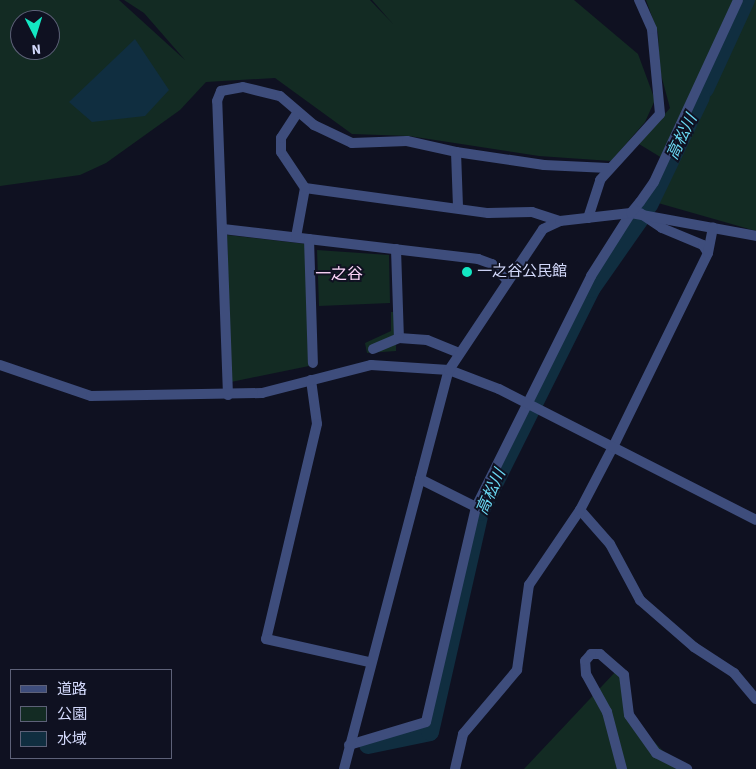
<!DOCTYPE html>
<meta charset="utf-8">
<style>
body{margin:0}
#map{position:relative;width:756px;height:769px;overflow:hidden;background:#0f1121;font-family:"Source Sans 3","Noto Sans JP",sans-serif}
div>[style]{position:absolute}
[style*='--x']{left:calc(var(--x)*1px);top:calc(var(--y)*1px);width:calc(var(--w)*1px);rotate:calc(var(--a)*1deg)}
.green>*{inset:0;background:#132b23}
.water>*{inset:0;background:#102e40}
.river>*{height:18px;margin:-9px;padding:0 9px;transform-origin:9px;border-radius:9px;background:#102e40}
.minor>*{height:10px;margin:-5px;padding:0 5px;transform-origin:5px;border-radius:5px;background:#3e4d7c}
.tertiary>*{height:10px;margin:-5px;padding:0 5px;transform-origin:5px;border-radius:5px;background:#3e4d7c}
.dots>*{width:14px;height:14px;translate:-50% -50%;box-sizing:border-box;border:2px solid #0f1121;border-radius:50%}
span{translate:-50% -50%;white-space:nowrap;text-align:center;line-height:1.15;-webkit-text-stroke:4px #0f1121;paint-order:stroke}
.poi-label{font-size:15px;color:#d3d9fb}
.left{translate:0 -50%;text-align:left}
.water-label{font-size:16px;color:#6ad9f3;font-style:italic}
.neighbourhood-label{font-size:16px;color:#fcd5f8}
.legend{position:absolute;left:10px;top:669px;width:162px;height:90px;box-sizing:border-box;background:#0f1121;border:1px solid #5d6178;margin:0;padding:6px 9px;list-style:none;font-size:15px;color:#d3d9fb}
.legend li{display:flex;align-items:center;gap:10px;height:25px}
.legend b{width:25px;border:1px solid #5d6178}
.north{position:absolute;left:10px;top:10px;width:50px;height:50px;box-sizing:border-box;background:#0f1121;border:1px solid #5d6178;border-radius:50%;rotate:175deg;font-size:14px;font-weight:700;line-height:20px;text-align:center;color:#d3d9fb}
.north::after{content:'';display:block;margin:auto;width:18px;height:22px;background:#13e7c3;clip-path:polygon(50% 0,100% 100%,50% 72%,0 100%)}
</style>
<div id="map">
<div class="green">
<div style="clip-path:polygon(evenodd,0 0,119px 0,185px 60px,144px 13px,124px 0,370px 0,393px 24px,372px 0,574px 0,638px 54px,655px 100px,645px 122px,611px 161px,539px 156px,409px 136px,352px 134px,275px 78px,206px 82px,180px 110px,106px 163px,80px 175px,0 186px,0 0,20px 20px,50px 20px,50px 50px,20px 50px,20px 20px)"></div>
<div style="clip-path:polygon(646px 0,756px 0,756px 231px,658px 203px,695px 128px,712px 55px,662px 158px,639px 144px,670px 108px,660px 71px,658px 33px)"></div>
<div style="clip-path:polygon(227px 235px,306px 244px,309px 366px,231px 382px)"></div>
<div style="clip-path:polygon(317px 250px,389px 255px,390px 303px,319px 306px)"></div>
<div style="clip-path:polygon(391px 312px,396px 312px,396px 351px,367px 353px,365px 343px,391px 331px)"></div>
<div style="clip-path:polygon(618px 669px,629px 715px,680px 769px,524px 769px)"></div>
</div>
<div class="water">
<div style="clip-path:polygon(135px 39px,169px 90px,145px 116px,92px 122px,69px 102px)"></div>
</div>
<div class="river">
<div style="--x:705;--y:89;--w:98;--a:-65.3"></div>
<div style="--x:649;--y:205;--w:120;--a:-64.3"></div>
<div style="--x:368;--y:745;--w:63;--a:-11.8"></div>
<div style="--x:430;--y:732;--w:226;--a:-77.2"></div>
<div style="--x:480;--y:512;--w:249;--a:-63.5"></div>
<div style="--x:591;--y:289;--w:85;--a:-55"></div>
</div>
<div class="minor">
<div style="--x:456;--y:152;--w:89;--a:8.4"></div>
<div style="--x:544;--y:165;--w:64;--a:2.7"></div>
<div style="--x:305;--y:188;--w:185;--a:7.8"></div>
<div style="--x:488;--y:213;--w:44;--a:-1.3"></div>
<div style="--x:532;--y:212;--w:29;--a:18"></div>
<div style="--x:640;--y:213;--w:27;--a:34"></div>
<div style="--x:662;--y:228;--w:44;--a:22.5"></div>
<div style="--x:703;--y:245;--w:9;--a:58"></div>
<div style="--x:588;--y:218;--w:40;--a:-72"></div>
<div style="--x:600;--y:180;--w:89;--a:-47.7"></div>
<div style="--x:660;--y:114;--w:85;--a:-95.4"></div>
<div style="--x:652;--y:29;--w:32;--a:-114"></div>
<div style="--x:223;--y:229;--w:257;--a:6.7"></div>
<div style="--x:478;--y:259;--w:15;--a:20"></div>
<div style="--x:492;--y:264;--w:22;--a:47"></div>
<div style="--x:296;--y:237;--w:50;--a:-79.6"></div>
<div style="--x:305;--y:188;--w:43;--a:-123.7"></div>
<div style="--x:281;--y:152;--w:14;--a:-90"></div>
<div style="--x:281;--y:138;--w:31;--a:-57"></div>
<div style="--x:309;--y:239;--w:124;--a:88.2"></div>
<div style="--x:396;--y:249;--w:89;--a:88.1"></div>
<div style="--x:399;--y:338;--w:28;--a:4"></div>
<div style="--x:427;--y:340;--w:35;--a:22"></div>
<div style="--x:373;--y:349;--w:28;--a:-23"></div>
<div style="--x:311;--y:380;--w:44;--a:82.2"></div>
<div style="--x:317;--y:424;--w:221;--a:103.3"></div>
<div style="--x:266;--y:639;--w:106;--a:12.6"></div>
<div style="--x:228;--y:395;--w:294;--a:-92.1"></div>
<div style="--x:217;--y:101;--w:11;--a:-68"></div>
<div style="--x:221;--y:91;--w:22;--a:-10"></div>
<div style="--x:243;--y:87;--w:38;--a:14"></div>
<div style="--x:280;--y:96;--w:45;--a:40.5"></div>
<div style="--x:314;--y:125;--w:42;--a:25.3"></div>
<div style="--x:352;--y:143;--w:55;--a:-2.1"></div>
<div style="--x:407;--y:141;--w:50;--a:12.7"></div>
<div style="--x:456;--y:152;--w:54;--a:87.9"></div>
<div style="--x:420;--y:479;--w:63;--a:26.6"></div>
<div style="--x:580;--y:510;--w:45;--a:48.6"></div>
<div style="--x:610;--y:544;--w:64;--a:61.8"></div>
<div style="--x:640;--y:600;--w:72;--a:41"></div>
<div style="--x:694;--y:647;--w:48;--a:33"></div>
<div style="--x:734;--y:673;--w:34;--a:50"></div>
<div style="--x:349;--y:745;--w:80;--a:-16.6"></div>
<div style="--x:426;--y:722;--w:221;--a:-76.9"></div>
<div style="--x:476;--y:507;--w:258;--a:-63.5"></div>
<div style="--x:591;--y:276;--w:75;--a:-57.6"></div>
<div style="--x:631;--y:213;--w:127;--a:10.4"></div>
<div style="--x:455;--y:769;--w:36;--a:-77"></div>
<div style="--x:463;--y:734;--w:84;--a:-49.8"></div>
<div style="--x:517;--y:670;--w:86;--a:-82"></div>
<div style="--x:529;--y:585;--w:91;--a:-55.8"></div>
<div style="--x:580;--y:510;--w:71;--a:-62.4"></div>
<div style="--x:613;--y:447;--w:216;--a:-63.9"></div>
<div style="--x:708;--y:253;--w:26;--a:-79"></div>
<div style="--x:622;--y:769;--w:59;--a:-104.7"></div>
<div style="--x:607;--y:712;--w:43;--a:-118.9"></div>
<div style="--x:586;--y:674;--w:13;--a:-94"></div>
<div style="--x:585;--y:661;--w:9;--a:-49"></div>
<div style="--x:591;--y:654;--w:9;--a:0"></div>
<div style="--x:600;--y:654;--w:32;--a:41"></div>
<div style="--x:624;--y:675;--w:40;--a:82.9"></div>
<div style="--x:629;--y:715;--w:47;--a:54.6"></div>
<div style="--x:656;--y:753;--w:35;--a:27"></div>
</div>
<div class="tertiary">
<div style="--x:0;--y:365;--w:96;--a:18.8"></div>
<div style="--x:91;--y:396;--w:171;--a:-1"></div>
<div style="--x:262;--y:393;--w:113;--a:-14.4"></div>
<div style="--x:371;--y:365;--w:78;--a:3.7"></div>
<div style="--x:449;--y:370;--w:53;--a:20.8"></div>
<div style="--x:499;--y:389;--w:288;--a:27"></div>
<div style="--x:344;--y:769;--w:413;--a:-75.3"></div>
<div style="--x:449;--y:370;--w:169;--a:-56.3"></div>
<div style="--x:543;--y:229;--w:19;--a:-25"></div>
<div style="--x:560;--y:221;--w:71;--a:-6.4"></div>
<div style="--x:631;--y:213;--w:14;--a:-51"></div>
<div style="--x:640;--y:202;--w:24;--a:-55"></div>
<div style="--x:654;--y:182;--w:200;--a:-65.2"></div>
</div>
<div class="dots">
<div style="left:467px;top:272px;background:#13e7c3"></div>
</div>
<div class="poi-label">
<span class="left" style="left:477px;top:272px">一之谷公民館</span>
</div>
<div class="water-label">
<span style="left:682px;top:137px;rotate:-64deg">高松川</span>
<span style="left:491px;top:492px;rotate:-66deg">高松川</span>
</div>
<div class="neighbourhood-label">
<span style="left:339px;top:274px">一之谷</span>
</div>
<ul class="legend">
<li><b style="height:6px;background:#3e4d7c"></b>道路</li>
<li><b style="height:14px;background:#132b23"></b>公園</li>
<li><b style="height:14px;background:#102e40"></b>水域</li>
</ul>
<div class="north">N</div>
</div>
